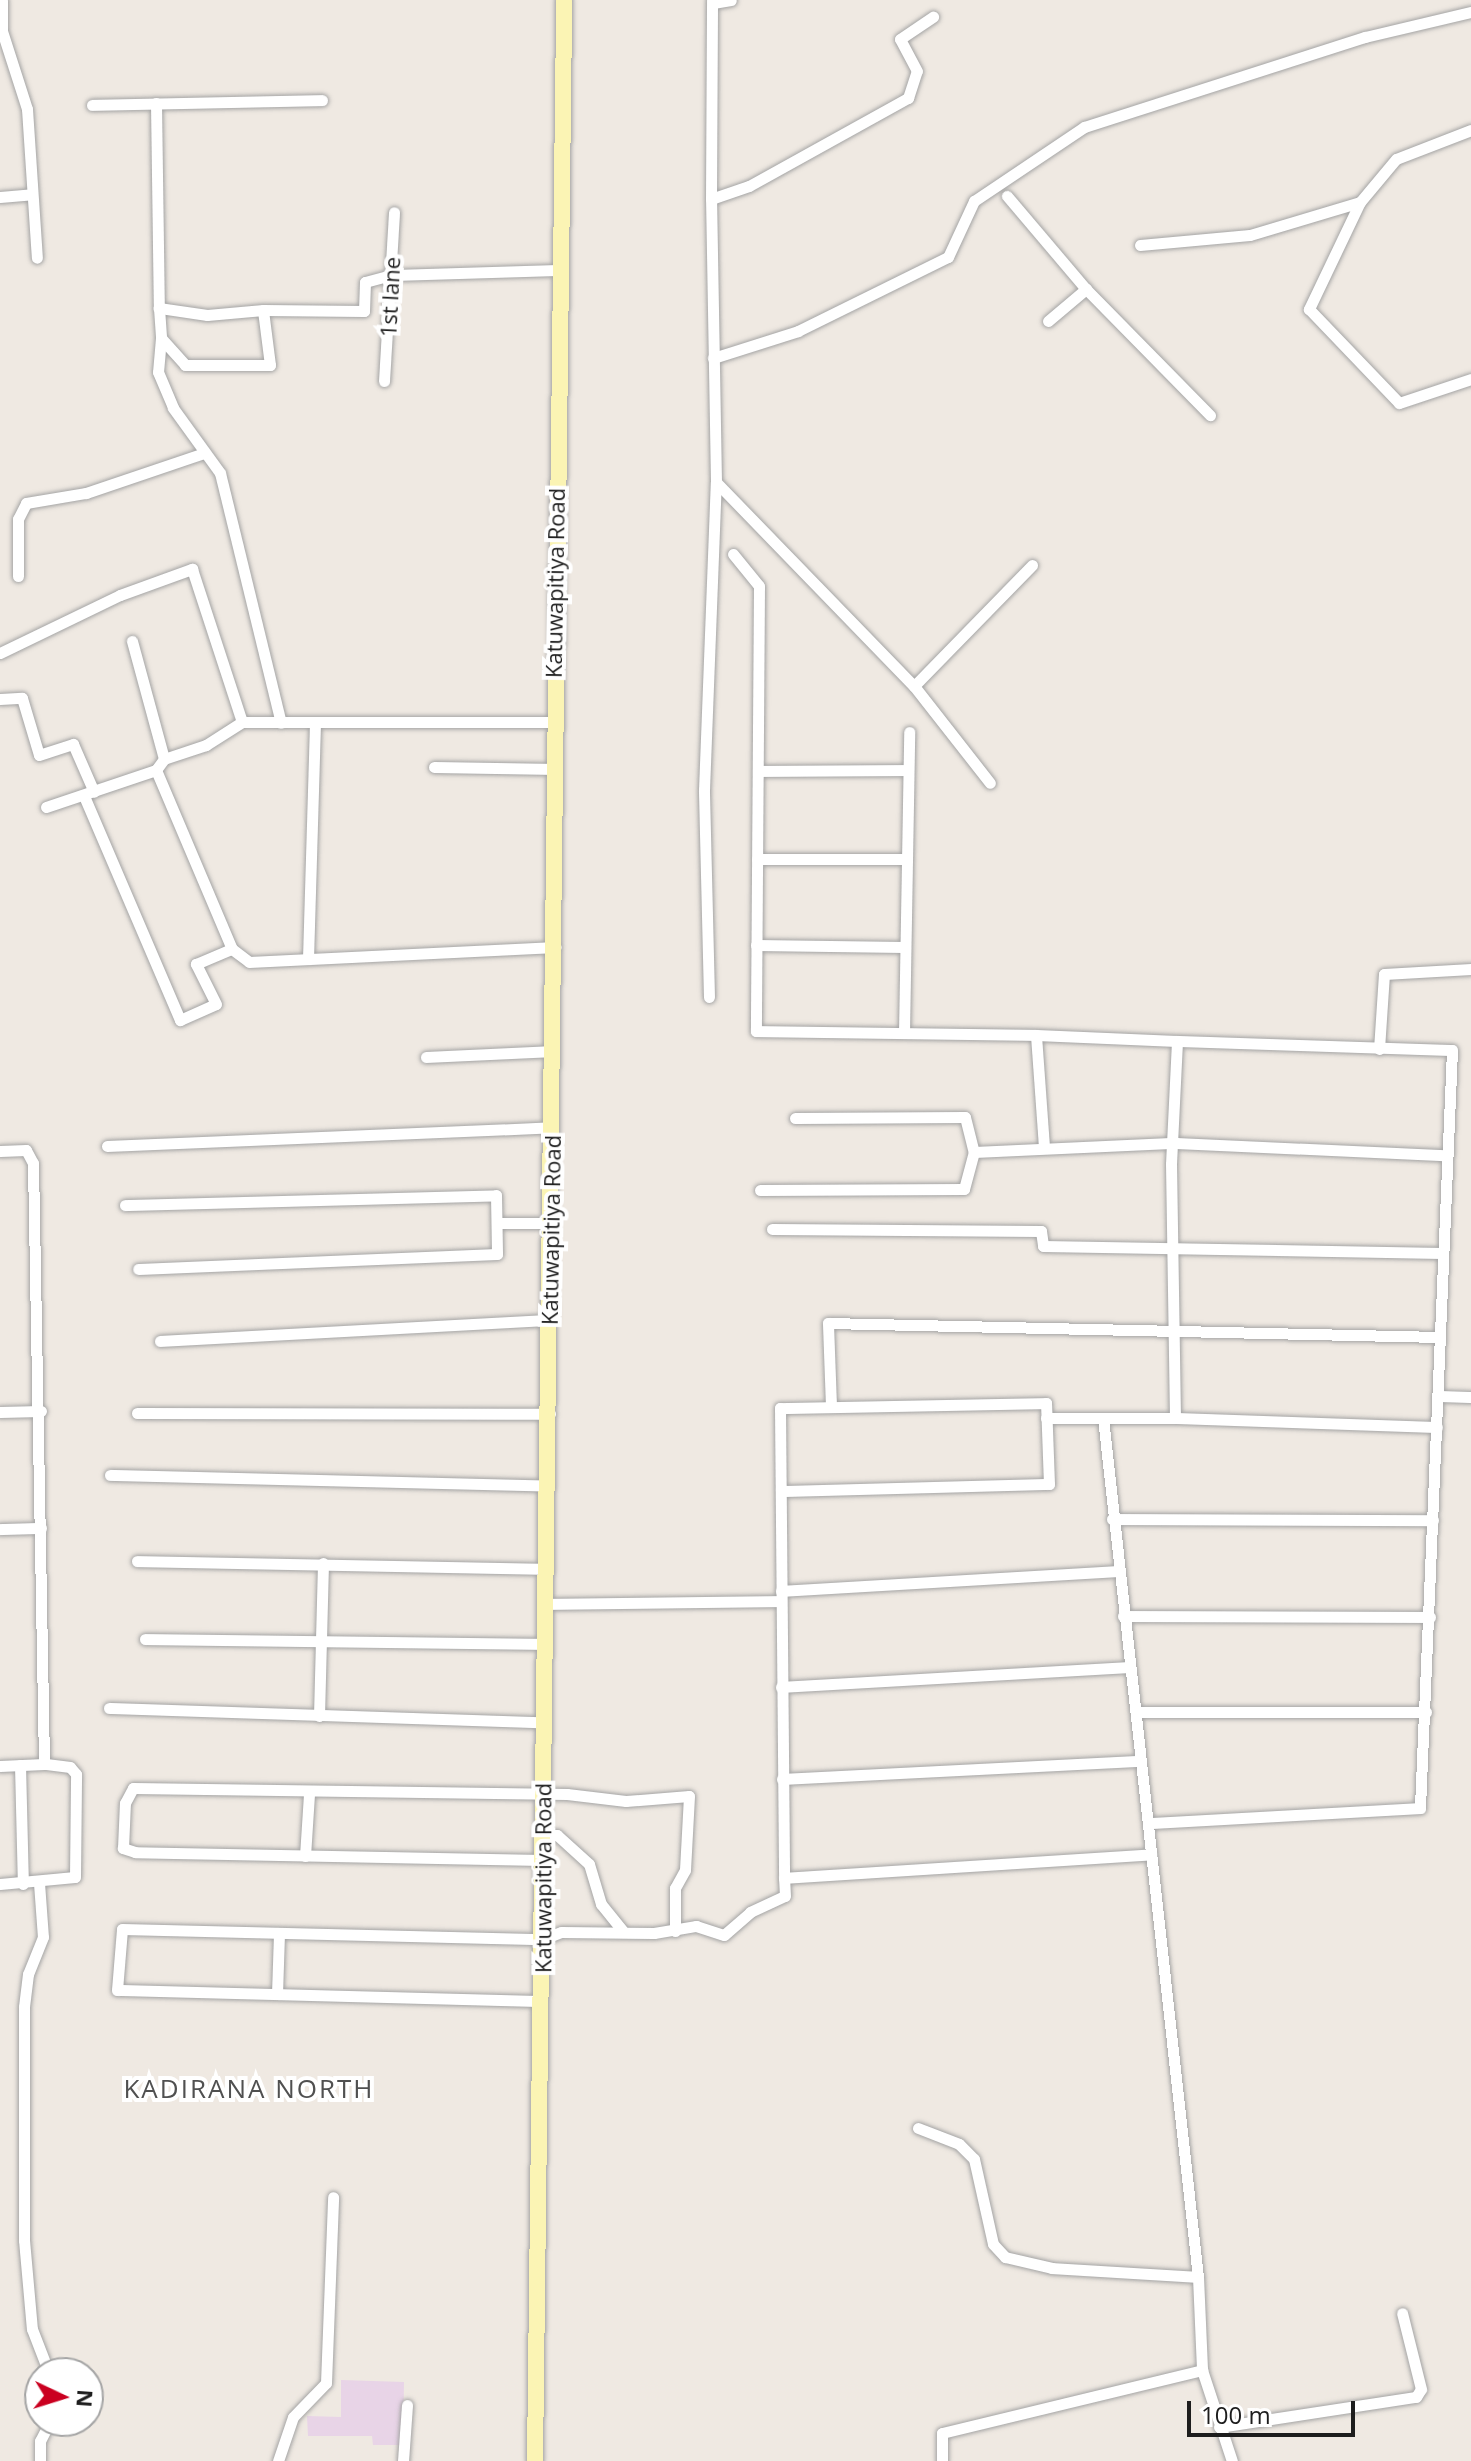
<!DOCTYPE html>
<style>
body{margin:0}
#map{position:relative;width:1471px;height:2461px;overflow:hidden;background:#efe9e2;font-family:"Open Sans",sans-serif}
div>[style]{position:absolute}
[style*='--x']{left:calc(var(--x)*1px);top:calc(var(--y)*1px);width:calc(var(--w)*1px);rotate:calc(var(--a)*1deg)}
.industrial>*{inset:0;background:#e8d4e7}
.roads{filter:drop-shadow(0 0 2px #a4a4a4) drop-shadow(0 0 2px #a4a4a4)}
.street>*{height:11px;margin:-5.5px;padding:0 5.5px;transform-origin:5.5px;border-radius:5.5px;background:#fff}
.secondary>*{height:16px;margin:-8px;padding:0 8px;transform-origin:8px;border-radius:8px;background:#fbf4b4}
span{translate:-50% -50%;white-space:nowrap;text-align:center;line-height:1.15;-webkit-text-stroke:8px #fff;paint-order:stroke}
.street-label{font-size:22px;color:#1d1d1d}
.quarter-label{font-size:26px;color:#505050;letter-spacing:2px}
.north{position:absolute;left:24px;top:2357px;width:80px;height:80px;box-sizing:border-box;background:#fff;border:2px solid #a5a5a5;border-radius:50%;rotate:94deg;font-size:22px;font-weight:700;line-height:32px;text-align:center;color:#1d1d1d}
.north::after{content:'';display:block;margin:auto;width:28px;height:36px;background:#ca0020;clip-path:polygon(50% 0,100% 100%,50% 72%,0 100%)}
.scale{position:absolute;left:1187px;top:2401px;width:168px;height:36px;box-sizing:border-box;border:4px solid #1d1d1d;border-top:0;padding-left:10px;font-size:24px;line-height:28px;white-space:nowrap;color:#1d1d1d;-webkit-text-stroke:6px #fff;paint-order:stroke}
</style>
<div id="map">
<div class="industrial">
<div style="clip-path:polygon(341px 2380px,404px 2382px,403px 2445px,373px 2445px,372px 2436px,308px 2436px,307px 2416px,341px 2417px)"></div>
</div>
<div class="roads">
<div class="street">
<div style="--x:2;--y:0;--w:31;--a:90"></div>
<div style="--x:2;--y:31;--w:82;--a:72.2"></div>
<div style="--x:27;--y:109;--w:149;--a:86.2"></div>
<div style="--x:713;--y:3;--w:18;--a:-9"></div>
<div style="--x:156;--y:103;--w:205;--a:89.2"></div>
<div style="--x:92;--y:105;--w:230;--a:-1.2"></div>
<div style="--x:1471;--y:130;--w:80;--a:158.9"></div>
<div style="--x:1396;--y:159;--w:56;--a:129.9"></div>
<div style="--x:1360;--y:202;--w:119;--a:115.5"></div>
<div style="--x:1309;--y:309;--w:130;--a:46.2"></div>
<div style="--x:1399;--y:403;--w:76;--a:-18.4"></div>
<div style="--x:1007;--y:196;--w:122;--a:49.7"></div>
<div style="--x:1086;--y:289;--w:177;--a:45.5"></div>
<div style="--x:0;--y:197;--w:32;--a:-5"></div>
<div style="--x:711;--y:199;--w:199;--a:-89.7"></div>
<div style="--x:1140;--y:245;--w:110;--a:-5.2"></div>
<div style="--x:1250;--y:235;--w:115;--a:-16.7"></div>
<div style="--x:263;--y:310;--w:56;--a:174.9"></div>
<div style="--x:207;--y:315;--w:49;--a:-171.7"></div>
<div style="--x:159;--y:308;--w:30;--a:86"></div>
<div style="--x:161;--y:338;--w:36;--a:48"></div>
<div style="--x:185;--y:365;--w:85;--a:0"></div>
<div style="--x:270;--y:365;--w:55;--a:-97.3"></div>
<div style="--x:263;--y:310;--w:101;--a:0.6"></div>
<div style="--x:364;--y:311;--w:29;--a:-88"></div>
<div style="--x:365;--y:282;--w:27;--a:-15"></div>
<div style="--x:391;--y:275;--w:169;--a:-1.7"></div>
<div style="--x:1048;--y:321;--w:50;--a:-40.1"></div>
<div style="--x:161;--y:338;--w:34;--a:95"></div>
<div style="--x:158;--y:372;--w:39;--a:67"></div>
<div style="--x:173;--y:408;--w:80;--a:54.1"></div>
<div style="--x:220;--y:473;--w:257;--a:76.3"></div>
<div style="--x:713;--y:358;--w:89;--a:-17.6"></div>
<div style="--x:798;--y:331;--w:167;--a:-26.3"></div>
<div style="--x:948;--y:257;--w:62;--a:-65.1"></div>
<div style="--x:974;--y:201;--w:133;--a:-33.9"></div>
<div style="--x:1084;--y:127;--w:295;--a:-17.8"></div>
<div style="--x:1365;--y:37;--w:109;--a:-13.3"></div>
<div style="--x:384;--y:381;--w:169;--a:-86.6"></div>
<div style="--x:716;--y:482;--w:284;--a:45.9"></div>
<div style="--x:914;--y:686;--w:123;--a:51.9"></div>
<div style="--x:733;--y:554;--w:41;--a:50.9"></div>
<div style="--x:759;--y:586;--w:445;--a:90.4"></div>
<div style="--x:756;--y:1031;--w:280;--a:0.8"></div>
<div style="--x:18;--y:576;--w:57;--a:-90"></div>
<div style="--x:18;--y:519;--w:18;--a:-63"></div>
<div style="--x:26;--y:503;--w:61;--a:-9.5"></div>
<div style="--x:86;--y:493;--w:125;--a:-18.7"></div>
<div style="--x:132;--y:641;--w:122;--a:74.8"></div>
<div style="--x:0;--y:653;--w:133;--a:-25.8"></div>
<div style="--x:120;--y:595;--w:77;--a:-19.9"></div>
<div style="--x:192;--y:569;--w:161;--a:71.9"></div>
<div style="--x:914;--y:686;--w:169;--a:-45.7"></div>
<div style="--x:0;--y:699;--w:22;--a:-3"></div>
<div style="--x:22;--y:698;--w:59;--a:73.4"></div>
<div style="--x:39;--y:755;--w:36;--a:-18"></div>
<div style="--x:73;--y:744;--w:52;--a:66.4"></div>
<div style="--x:552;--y:722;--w:310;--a:180"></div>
<div style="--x:242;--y:722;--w:43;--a:147.4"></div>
<div style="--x:206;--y:745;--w:44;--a:161.6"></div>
<div style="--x:164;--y:759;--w:14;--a:126"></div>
<div style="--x:156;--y:770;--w:194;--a:67"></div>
<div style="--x:232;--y:949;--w:21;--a:37"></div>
<div style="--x:249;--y:962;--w:307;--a:-2.8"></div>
<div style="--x:434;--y:767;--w:123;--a:0.9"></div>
<div style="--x:758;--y:771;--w:150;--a:-0.4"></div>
<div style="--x:84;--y:796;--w:244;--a:66.8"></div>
<div style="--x:180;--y:1020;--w:39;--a:-24"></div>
<div style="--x:216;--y:1004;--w:45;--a:-116.6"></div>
<div style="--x:196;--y:964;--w:39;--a:-23"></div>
<div style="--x:46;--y:807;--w:116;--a:-18.6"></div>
<div style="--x:757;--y:859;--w:149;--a:0"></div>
<div style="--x:756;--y:945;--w:148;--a:0.8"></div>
<div style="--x:308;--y:959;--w:235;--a:-88.3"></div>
<div style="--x:709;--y:997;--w:207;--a:-91.4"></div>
<div style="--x:704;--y:790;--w:308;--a:-87.8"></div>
<div style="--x:716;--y:482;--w:283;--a:-91"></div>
<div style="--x:711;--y:199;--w:40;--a:-18.9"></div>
<div style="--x:749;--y:186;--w:182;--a:-29"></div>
<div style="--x:908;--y:98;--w:28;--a:-72"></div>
<div style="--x:917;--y:71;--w:36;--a:-118"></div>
<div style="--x:900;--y:39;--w:40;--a:-34"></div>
<div style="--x:904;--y:1033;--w:301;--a:-89"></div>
<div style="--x:1379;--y:1049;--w:75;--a:-86.2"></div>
<div style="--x:1384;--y:974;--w:87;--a:-3.3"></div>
<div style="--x:426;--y:1057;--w:128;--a:-2.7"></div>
<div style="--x:795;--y:1118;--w:170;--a:-0.3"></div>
<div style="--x:965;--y:1117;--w:36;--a:76"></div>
<div style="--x:974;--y:1152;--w:202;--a:-2.6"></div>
<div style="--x:1176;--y:1143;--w:269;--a:2.6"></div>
<div style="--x:107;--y:1146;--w:445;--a:-2.4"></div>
<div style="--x:1044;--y:1147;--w:112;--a:-94.1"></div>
<div style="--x:1036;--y:1035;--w:141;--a:2.4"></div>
<div style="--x:0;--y:1151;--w:26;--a:-2"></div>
<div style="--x:26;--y:1150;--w:15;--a:62"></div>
<div style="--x:33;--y:1163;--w:601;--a:88.95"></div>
<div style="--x:44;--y:1764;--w:44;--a:177.4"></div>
<div style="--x:760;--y:1190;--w:204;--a:-0.3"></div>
<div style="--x:964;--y:1189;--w:38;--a:-75"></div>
<div style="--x:125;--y:1205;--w:371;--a:-1.5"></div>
<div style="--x:496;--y:1195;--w:59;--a:89"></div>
<div style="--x:497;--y:1254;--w:359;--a:177.6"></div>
<div style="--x:497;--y:1223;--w:55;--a:0"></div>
<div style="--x:772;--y:1229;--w:269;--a:0.4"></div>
<div style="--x:1041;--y:1231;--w:15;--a:82"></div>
<div style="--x:1043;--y:1246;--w:399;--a:1"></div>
<div style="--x:160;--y:1341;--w:391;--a:-3.1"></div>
<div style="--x:1438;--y:1396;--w:33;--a:2"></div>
<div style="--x:831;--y:1406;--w:83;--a:-92.1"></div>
<div style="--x:828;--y:1323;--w:612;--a:1.31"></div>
<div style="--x:0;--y:1412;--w:41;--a:-1.4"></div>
<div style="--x:137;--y:1413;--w:413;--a:0.1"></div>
<div style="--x:1046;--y:1418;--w:129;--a:0"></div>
<div style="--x:1175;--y:1418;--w:254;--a:-90.9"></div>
<div style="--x:1171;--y:1164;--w:123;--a:-87.2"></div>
<div style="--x:1177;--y:1041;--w:275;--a:1.9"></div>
<div style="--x:1452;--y:1050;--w:759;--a:92.42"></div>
<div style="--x:1420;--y:1808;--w:272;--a:176.8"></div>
<div style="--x:1103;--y:1418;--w:864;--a:83.69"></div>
<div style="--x:1198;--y:2277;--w:93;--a:87.5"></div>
<div style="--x:1202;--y:2370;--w:96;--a:71.8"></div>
<div style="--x:1175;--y:1418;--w:262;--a:2"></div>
<div style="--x:110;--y:1475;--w:439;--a:1.4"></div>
<div style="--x:781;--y:1491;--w:268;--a:-1.5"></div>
<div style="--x:1049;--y:1484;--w:81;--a:-92.1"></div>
<div style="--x:1046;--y:1403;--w:266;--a:178.9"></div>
<div style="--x:780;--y:1408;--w:470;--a:89.5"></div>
<div style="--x:784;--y:1878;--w:368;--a:-3.7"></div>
<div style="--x:1112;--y:1519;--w:321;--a:0.2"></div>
<div style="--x:0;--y:1529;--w:41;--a:-1.4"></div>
<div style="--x:137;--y:1561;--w:410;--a:1.1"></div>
<div style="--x:781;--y:1591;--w:337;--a:-3.4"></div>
<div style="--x:545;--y:1604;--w:236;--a:-0.7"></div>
<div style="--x:1123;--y:1616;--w:307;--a:0.2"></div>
<div style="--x:145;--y:1639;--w:400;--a:0.7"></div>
<div style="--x:781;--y:1687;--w:348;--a:-3.3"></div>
<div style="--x:109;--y:1708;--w:433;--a:1.9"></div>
<div style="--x:1136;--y:1712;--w:290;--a:0"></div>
<div style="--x:319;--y:1716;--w:153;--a:-88.5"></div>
<div style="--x:20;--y:1765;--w:119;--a:88.6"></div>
<div style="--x:782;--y:1779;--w:359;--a:-2.9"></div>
<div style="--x:543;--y:1835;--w:14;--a:0"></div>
<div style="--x:557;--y:1835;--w:43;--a:42.2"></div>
<div style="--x:589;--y:1864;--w:42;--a:73.3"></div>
<div style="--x:601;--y:1904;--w:36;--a:51"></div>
<div style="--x:305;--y:1856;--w:62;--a:-86.3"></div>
<div style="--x:542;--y:1860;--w:407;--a:-178.9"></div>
<div style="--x:135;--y:1852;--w:13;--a:-162"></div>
<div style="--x:123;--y:1848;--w:45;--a:-87.5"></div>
<div style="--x:125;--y:1803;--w:17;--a:-62"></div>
<div style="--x:133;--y:1788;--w:434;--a:0.8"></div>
<div style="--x:567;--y:1794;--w:59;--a:6.8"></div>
<div style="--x:626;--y:1801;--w:63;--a:-4.5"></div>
<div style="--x:689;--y:1796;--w:74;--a:93.1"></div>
<div style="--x:685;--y:1870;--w:21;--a:119"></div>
<div style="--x:675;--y:1888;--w:43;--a:90"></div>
<div style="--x:39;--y:1883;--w:54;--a:85.8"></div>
<div style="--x:43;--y:1937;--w:40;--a:112"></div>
<div style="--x:28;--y:1974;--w:33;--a:97"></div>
<div style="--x:24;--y:2007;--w:233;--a:90"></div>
<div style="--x:24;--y:2240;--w:89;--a:84.9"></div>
<div style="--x:32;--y:2329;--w:47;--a:68.9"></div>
<div style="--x:0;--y:1884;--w:75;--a:-5.3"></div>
<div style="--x:75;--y:1877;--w:103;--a:-89.4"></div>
<div style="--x:76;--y:1774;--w:9;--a:-131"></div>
<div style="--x:70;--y:1767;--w:26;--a:-173"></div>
<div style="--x:277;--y:1994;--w:61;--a:-88.1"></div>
<div style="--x:542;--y:2001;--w:425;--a:-178.5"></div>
<div style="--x:117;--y:1990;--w:61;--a:-85.3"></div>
<div style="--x:122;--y:1929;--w:421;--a:1.4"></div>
<div style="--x:543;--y:1939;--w:19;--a:-21"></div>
<div style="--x:561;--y:1932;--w:93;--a:0.6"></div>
<div style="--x:654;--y:1933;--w:43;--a:-9.5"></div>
<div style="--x:696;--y:1926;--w:29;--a:18"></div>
<div style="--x:724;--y:1935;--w:35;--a:-41"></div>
<div style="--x:750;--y:1912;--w:38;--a:-25"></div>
<div style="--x:785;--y:1896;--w:18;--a:-93"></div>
<div style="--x:918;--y:2128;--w:44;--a:21.3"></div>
<div style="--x:959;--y:2144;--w:21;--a:45"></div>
<div style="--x:974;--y:2159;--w:87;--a:77.4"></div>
<div style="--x:993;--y:2244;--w:18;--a:47"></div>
<div style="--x:1005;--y:2257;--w:48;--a:13.2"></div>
<div style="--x:1052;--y:2268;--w:146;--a:3.5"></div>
<div style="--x:1219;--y:2427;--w:199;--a:-8.7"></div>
<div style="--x:1416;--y:2397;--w:9;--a:-58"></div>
<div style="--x:1421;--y:2389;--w:78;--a:-104"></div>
<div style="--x:40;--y:2461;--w:20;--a:-90"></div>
<div style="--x:40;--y:2441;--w:22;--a:-63"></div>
<div style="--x:278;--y:2461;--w:46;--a:-71.2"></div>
<div style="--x:293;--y:2417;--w:47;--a:-45.9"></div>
<div style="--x:326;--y:2383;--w:186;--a:-87.8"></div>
<div style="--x:403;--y:2461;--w:56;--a:-85.9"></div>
<div style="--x:942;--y:2461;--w:28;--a:-90"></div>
<div style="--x:942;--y:2433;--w:268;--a:-13.6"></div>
</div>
<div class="secondary">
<div style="--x:535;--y:2461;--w:2461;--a:-89.32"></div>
</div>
</div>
<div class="street-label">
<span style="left:390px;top:297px;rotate:-87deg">1st lane</span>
<span style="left:555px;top:583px;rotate:-89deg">Katuwapitiya Road</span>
<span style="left:551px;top:1230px;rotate:-89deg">Katuwapitiya Road</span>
<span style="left:543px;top:1878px;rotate:-90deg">Katuwapitiya Road</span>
</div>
<div class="quarter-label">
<span style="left:249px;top:2089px">KADIRANA NORTH</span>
</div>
<div class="north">N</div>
<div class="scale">100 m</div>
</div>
